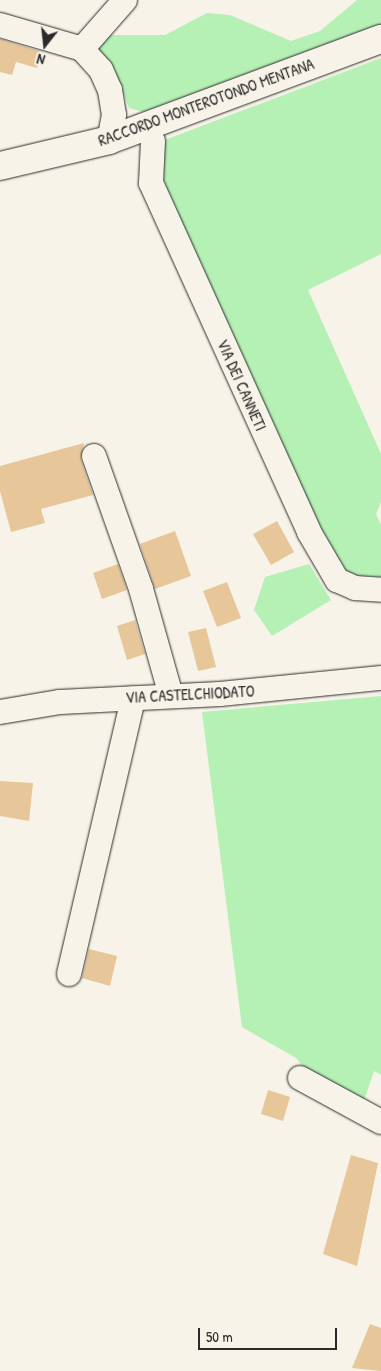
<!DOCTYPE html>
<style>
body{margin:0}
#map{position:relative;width:381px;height:1371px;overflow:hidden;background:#f7f3e8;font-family:"Patrick Hand",sans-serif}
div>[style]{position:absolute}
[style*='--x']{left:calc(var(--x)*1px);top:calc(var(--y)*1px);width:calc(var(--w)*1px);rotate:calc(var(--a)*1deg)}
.green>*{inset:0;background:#b5f0b4}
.building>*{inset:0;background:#e7c699}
.roads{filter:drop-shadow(0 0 1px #2b2b2b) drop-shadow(0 0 1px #2b2b2b)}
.minor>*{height:24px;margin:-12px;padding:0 12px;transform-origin:12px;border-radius:12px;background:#f7f3e8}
.major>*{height:28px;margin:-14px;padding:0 14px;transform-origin:14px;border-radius:14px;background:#f7f3e8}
span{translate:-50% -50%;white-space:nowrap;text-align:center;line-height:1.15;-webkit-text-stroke:5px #f7f3e8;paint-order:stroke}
.street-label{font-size:16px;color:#2b2b2b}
.north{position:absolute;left:20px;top:20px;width:50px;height:50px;-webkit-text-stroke:4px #f7f3e8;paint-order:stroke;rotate:196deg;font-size:14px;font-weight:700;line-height:20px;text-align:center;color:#2b2b2b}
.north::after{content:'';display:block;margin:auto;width:18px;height:22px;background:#2b2b2b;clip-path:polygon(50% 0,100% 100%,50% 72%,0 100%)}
.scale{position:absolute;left:198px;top:1328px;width:139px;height:22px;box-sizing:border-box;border:2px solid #2b2b2b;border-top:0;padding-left:6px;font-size:15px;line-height:18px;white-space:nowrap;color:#2b2b2b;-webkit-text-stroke:4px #f7f3e8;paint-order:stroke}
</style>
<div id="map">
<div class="green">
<div style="clip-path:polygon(357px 0,381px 0,381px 29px,147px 113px,129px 108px,120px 84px,96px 55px,100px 38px,106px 35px,165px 35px,207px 13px,230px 15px,291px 41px,320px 31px)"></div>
<div style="clip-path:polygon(381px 58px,381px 254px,308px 290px,381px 454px,381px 502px,376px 514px,381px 525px,381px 580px,351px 575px,333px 561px,155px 179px,162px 141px)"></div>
<div style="clip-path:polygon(309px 564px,331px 600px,272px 636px,254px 610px,265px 577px)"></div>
<div style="clip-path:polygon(381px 696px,381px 1075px,374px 1071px,363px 1104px,311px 1076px,296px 1058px,242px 1027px,202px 712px)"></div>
</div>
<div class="building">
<div style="clip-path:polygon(0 39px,42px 52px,37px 68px,16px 62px,12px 75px,0 72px)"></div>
<div style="clip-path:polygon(84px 443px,81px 460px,93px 495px,41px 509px,45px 523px,11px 532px,0 491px,0 466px)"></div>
<div style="clip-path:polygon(277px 521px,294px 552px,271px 565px,253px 534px)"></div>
<div style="clip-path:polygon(175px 531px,191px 576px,155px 589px,140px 544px)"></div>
<div style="clip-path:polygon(118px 564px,127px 590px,102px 599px,93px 573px)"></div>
<div style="clip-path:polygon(227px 582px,241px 618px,217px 627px,203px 591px)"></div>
<div style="clip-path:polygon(135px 620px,145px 654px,127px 660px,117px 626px)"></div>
<div style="clip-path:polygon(206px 628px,216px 667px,198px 671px,188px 632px)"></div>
<div style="clip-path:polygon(0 781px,33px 783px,29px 821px,0 816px)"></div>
<div style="clip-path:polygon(89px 949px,117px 956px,110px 986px,82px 978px)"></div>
<div style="clip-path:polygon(268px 1090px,290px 1097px,283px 1121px,261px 1114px)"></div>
<div style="clip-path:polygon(351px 1155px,378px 1163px,357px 1266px,323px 1254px)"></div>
<div style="clip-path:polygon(370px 1324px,381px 1328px,381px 1371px,352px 1368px)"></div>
</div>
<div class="roads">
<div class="minor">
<div style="--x:0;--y:25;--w:85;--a:16.3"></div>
<div style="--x:82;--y:49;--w:28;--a:48"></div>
<div style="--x:101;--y:70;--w:22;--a:66"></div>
<div style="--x:110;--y:90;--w:25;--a:81"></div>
<div style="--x:114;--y:115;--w:25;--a:101"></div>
<div style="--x:82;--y:49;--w:65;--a:-48.7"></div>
<div style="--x:153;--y:141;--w:42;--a:92.7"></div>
<div style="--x:151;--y:183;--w:383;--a:65.6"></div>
<div style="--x:309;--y:532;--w:56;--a:59.7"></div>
<div style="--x:337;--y:580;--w:20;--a:24"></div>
<div style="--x:355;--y:588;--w:26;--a:4"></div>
<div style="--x:94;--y:456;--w:141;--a:70.5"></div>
<div style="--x:141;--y:589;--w:111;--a:74.3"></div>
<div style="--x:0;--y:712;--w:61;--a:-9.5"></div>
<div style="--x:60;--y:702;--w:160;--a:-2.9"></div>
<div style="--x:220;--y:694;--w:162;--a:-5.7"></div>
<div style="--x:69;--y:974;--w:283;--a:-76.9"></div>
<div style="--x:300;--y:1078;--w:92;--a:28.5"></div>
</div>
<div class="major">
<div style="--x:0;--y:166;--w:112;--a:-13.4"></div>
<div style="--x:109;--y:140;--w:290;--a:-20.4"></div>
</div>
</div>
<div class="street-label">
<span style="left:206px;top:102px;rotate:-20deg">RACCORDO MONTEROTONDO MENTANA</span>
<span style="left:242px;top:385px;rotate:66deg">VIA DEI CANNETI</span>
<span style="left:190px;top:694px;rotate:-3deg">VIA CASTELCHIODATO</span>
</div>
<div class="north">N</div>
<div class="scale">50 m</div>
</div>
